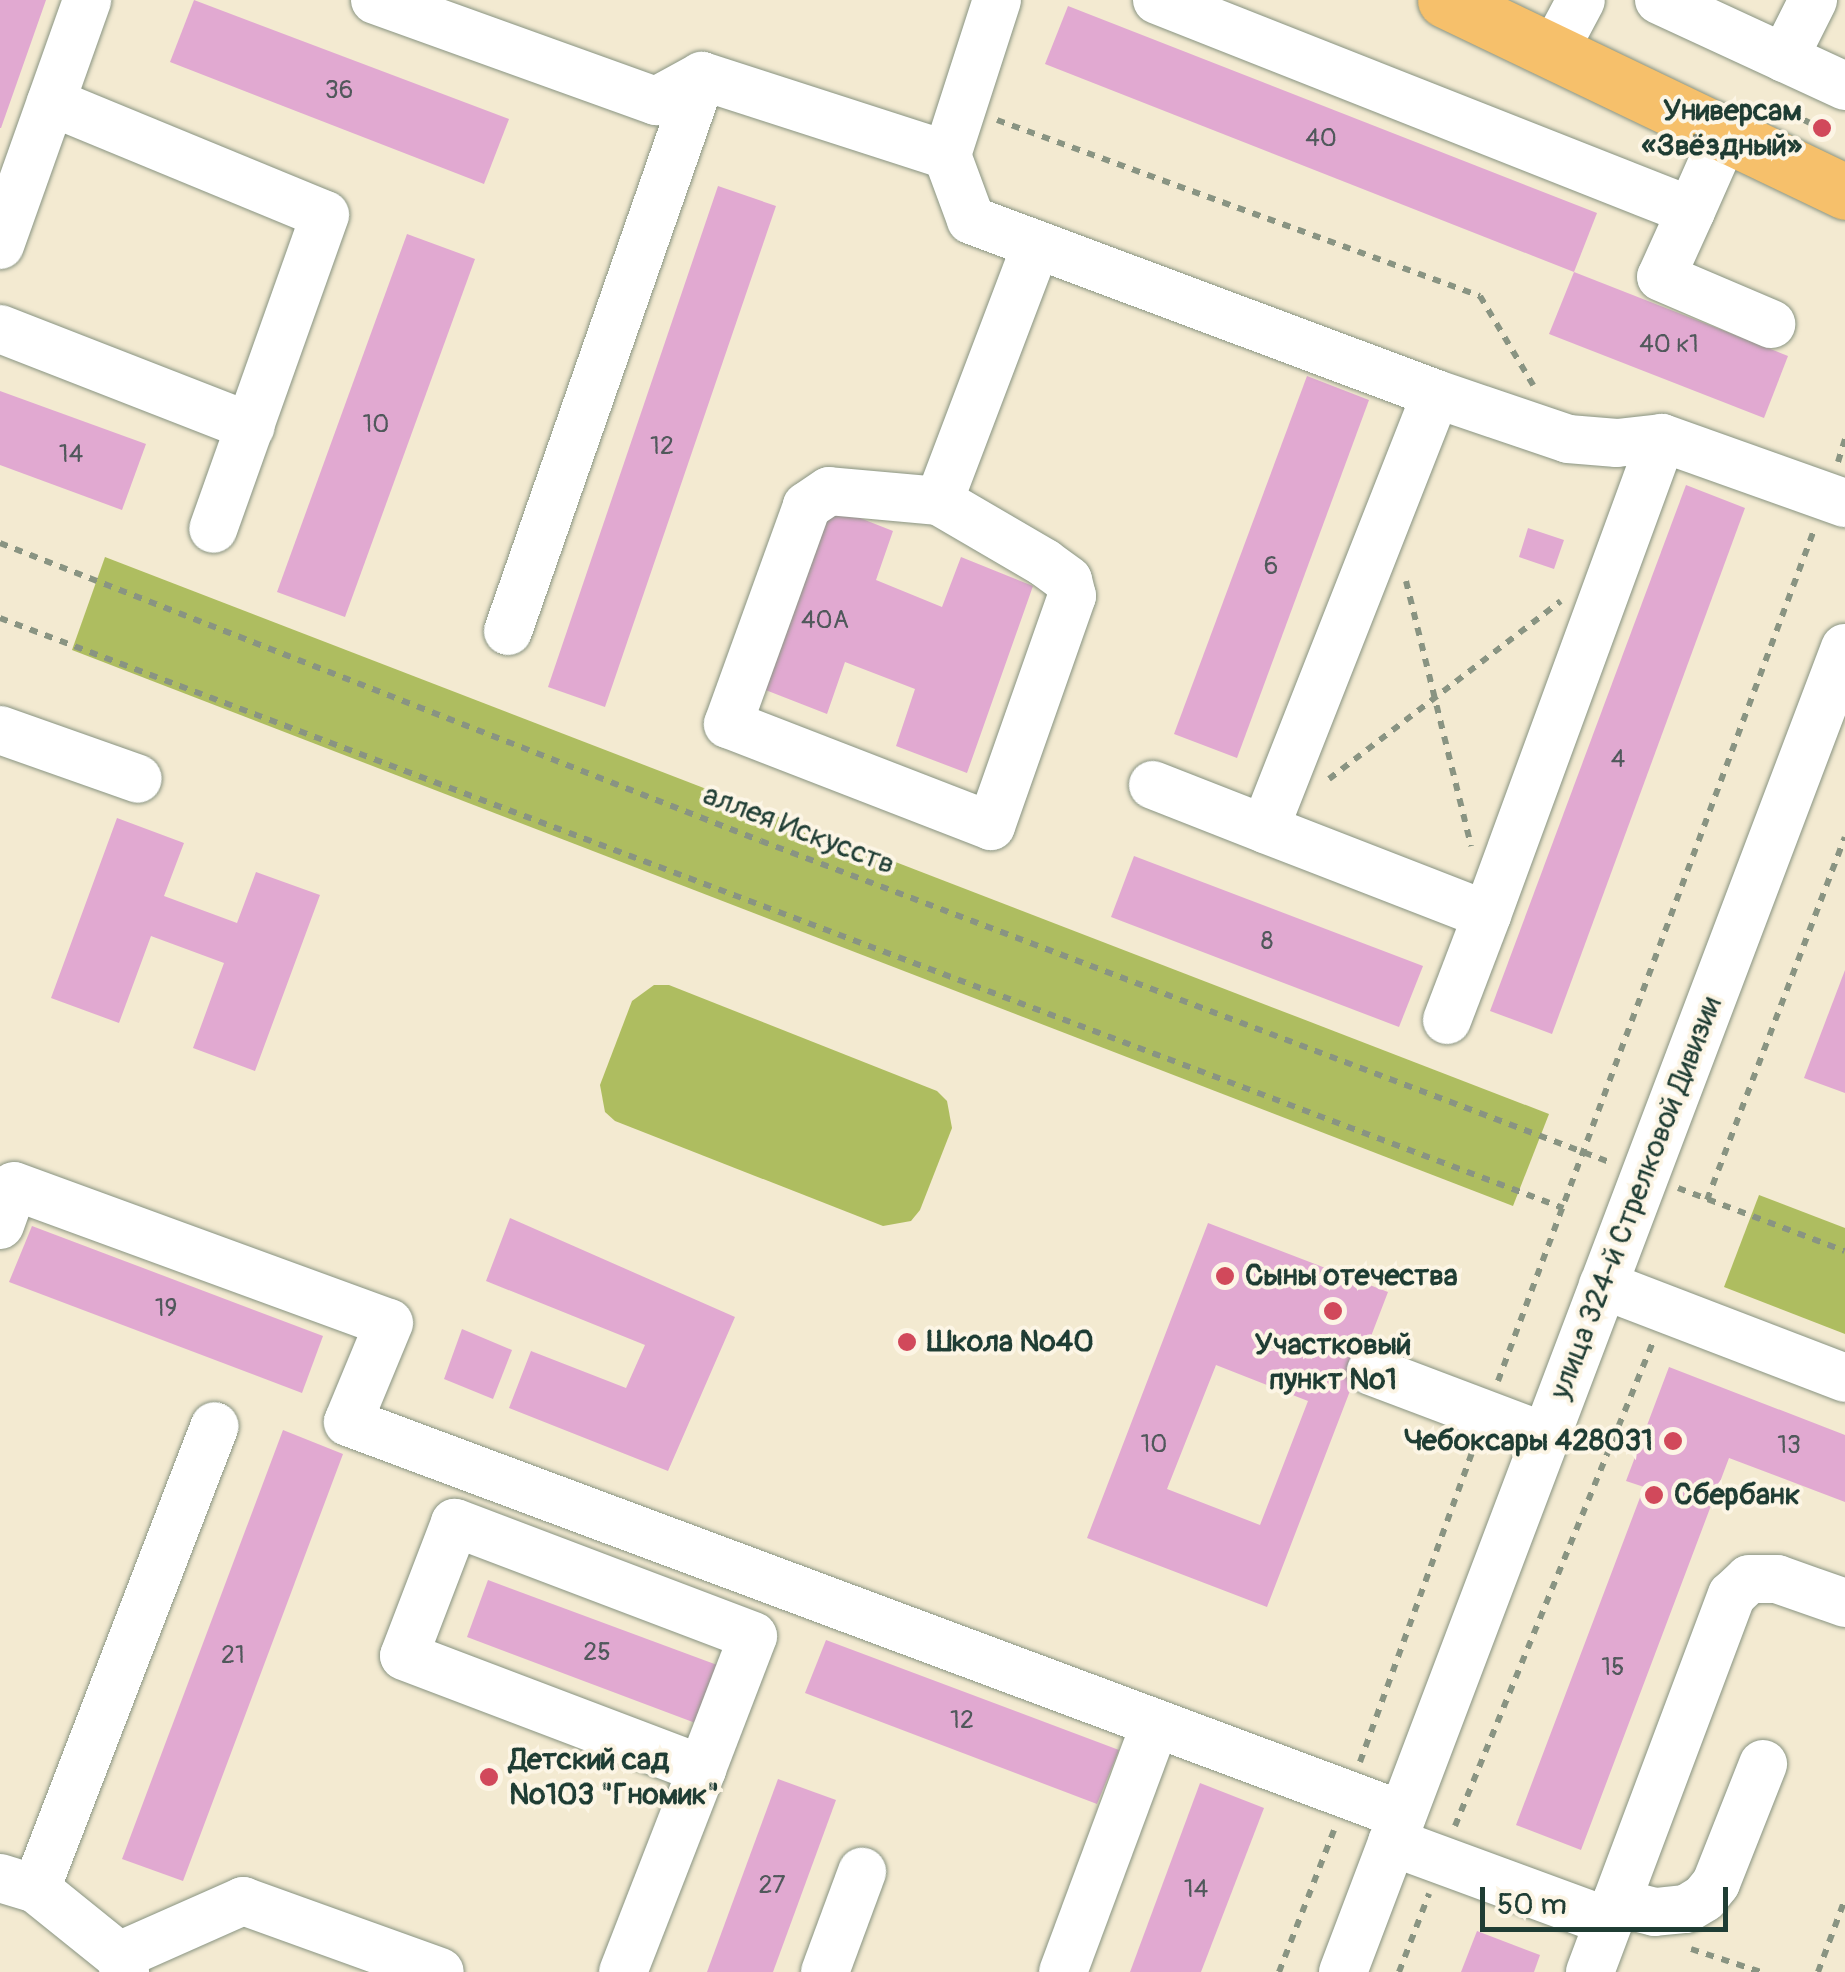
<!DOCTYPE html>
<meta charset="utf-8">
<style>
body{margin:0}
#map{position:relative;width:1845px;height:1972px;overflow:hidden;background:#f3ead1;font-family:Pangolin,sans-serif}
div>[style]{position:absolute}
[style*='--x']{left:calc(var(--x)*1px);top:calc(var(--y)*1px);width:calc(var(--w)*1px);rotate:calc(var(--a)*1deg)}
.green>*{inset:0;background:#aebd60}
.building>*{inset:0;background:#e1a9d1}
.path>*{height:6px;margin-top:-3px;transform-origin:0;background:repeating-linear-gradient(90deg,#899482 0 8px,transparent 0 16px)}
.roads{filter:drop-shadow(0 0 2px #899482) drop-shadow(0 0 2px #899482)}
.minor>*{height:48px;margin:-24px;padding:0 24px;transform-origin:24px;border-radius:24px;background:#fff}
.major>*{height:55px;margin:-27.5px;padding:0 27.5px;transform-origin:27.5px;border-radius:27.5px;background:#f6c06b}
.dots>*{width:28px;height:28px;translate:-50% -50%;box-sizing:border-box;border:5px solid #fcf5e5;border-radius:50%}
span{translate:-50% -50%;white-space:nowrap;text-align:center;line-height:1.15;-webkit-text-stroke:8px #fcf5e5;paint-order:stroke}
.number-label{font-size:25px;color:#50585b}
.number-label span{-webkit-text-stroke-width:0}
.poi-label{font-size:30px;color:#1f3d34;font-weight:700}
.right{translate:-100% -50%;text-align:right}
.left{translate:0 -50%;text-align:left}
.street-label{font-size:30px;color:#1f3d34}
.scale{position:absolute;left:1480px;top:1887px;width:248px;height:45px;box-sizing:border-box;border:5px solid #1f3d34;border-top:0;padding-left:12px;font-size:30px;line-height:35px;white-space:nowrap;color:#1f3d34;-webkit-text-stroke:8px #fcf5e5;paint-order:stroke}
</style>
<div id="map">
<div class="green">
<div style="clip-path:polygon(105px 557px,1549px 1114px,1513px 1206px,72px 650px)"></div>
<div style="clip-path:polygon(654px 985px,669px 985px,937px 1091px,947px 1101px,952px 1128px,920px 1210px,911px 1221px,883px 1226px,615px 1121px,605px 1112px,600px 1085px,632px 1001px)"></div>
<div style="clip-path:polygon(1759px 1195px,1845px 1228px,1845px 1334px,1724px 1287px)"></div>
</div>
<div class="building">
<div style="clip-path:polygon(0 0,46px 0,1px 128px,0 128px)"></div>
<div style="clip-path:polygon(194px 0,509px 119px,484px 184px,170px 62px)"></div>
<div style="clip-path:polygon(1068px 6px,1597px 213px,1574px 272px,1045px 64px)"></div>
<div style="clip-path:polygon(718px 186px,776px 206px,605px 707px,548px 687px)"></div>
<div style="clip-path:polygon(407px 234px,475px 259px,345px 617px,277px 592px)"></div>
<div style="clip-path:polygon(1574px 272px,1788px 356px,1764px 418px,1549px 334px)"></div>
<div style="clip-path:polygon(1307px 376px,1369px 400px,1237px 758px,1174px 734px)"></div>
<div style="clip-path:polygon(0 391px,146px 444px,122px 510px,0 465px)"></div>
<div style="clip-path:polygon(1686px 485px,1745px 508px,1552px 1034px,1490px 1011px)"></div>
<div style="clip-path:polygon(832px 507px,893px 531px,876px 580px,942px 607px,961px 557px,1033px 586px,967px 773px,896px 746px,915px 689px,845px 662px,827px 714px,763px 689px)"></div>
<div style="clip-path:polygon(1528px 528px,1564px 540px,1554px 569px,1519px 557px)"></div>
<div style="clip-path:polygon(117px 818px,184px 843px,164px 896px,237px 923px,256px 872px,320px 895px,255px 1071px,193px 1048px,224px 963px,151px 936px,119px 1023px,51px 998px)"></div>
<div style="clip-path:polygon(1134px 856px,1423px 966px,1399px 1027px,1111px 917px)"></div>
<div style="clip-path:polygon(1845px 970px,1845px 1093px,1804px 1078px)"></div>
<div style="clip-path:polygon(510px 1218px,735px 1317px,668px 1471px,509px 1408px,531px 1351px,626px 1388px,645px 1345px,486px 1281px)"></div>
<div style="clip-path:polygon(evenodd,1208px 1223px,1388px 1292px,1267px 1607px,1087px 1538px,1208px 1223px,1216px 1365px,1308px 1401px,1260px 1525px,1167px 1489px,1216px 1365px)"></div>
<div style="clip-path:polygon(32px 1226px,323px 1336px,302px 1393px,9px 1282px)"></div>
<div style="clip-path:polygon(462px 1329px,512px 1350px,493px 1399px,444px 1379px)"></div>
<div style="clip-path:polygon(1669px 1367px,1845px 1435px,1845px 1502px,1729px 1458px,1581px 1850px,1516px 1825px,1644px 1487px,1626px 1481px)"></div>
<div style="clip-path:polygon(283px 1430px,343px 1454px,183px 1881px,122px 1859px)"></div>
<div style="clip-path:polygon(488px 1580px,728px 1669px,706px 1727px,467px 1637px)"></div>
<div style="clip-path:polygon(826px 1640px,1119px 1750px,1097px 1804px,805px 1693px)"></div>
<div style="clip-path:polygon(778px 1779px,836px 1800px,773px 1972px,707px 1972px)"></div>
<div style="clip-path:polygon(1200px 1783px,1264px 1808px,1201px 1972px,1130px 1972px)"></div>
<div style="clip-path:polygon(1477px 1931px,1540px 1955px,1534px 1972px,1461px 1972px)"></div>
</div>
<div class="path">
<div style="--x:1790;--y:113;--w:42;--a:26.6"></div>
<div style="--x:997;--y:120;--w:514;--a:20.02"></div>
<div style="--x:1480;--y:296;--w:104;--a:59.2"></div>
<div style="--x:1838;--y:462;--w:24;--a:-73"></div>
<div style="--x:0;--y:543;--w:817;--a:21.38"></div>
<div style="--x:761;--y:841;--w:907;--a:20.73"></div>
<div style="--x:1406;--y:581;--w:273;--a:76.2"></div>
<div style="--x:0;--y:618;--w:1671;--a:20.68"></div>
<div style="--x:1329;--y:779;--w:292;--a:-37.5"></div>
<div style="--x:1678;--y:1188;--w:178;--a:20.7"></div>
<div style="--x:1707;--y:1200;--w:388;--a:-69.2"></div>
<div style="--x:1498;--y:1381;--w:908;--a:-69.63"></div>
<div style="--x:1360;--y:1762;--w:333;--a:-70.1"></div>
<div style="--x:1455;--y:1826;--w:523;--a:-67.75"></div>
<div style="--x:1691;--y:1949;--w:74;--a:18.2"></div>
<div style="--x:1279;--y:1972;--w:152;--a:-68.8"></div>
<div style="--x:1399;--y:1972;--w:84;--a:-69"></div>
<div style="--x:1818;--y:1972;--w:78;--a:-69.7"></div>
</div>
<div class="roads">
<div class="minor">
<div style="--x:375;--y:0;--w:299;--a:19.8"></div>
<div style="--x:656;--y:101;--w:52;--a:-28.5"></div>
<div style="--x:702;--y:76;--w:257;--a:17.9"></div>
<div style="--x:997;--y:0;--w:163;--a:107.9"></div>
<div style="--x:947;--y:155;--w:69;--a:69.7"></div>
<div style="--x:971;--y:220;--w:496;--a:20.5"></div>
<div style="--x:1436;--y:394;--w:467;--a:111.5"></div>
<div style="--x:1265;--y:829;--w:238;--a:21.2"></div>
<div style="--x:1487;--y:915;--w:508;--a:-69.85"></div>
<div style="--x:1157;--y:0;--w:574;--a:21.56"></div>
<div style="--x:1691;--y:211;--w:72;--a:114.4"></div>
<div style="--x:1661;--y:277;--w:120;--a:23.1"></div>
<div style="--x:1659;--y:0;--w:205;--a:24.8"></div>
<div style="--x:1555;--y:49;--w:55;--a:-62"></div>
<div style="--x:1784;--y:58;--w:65;--a:-63.4"></div>
<div style="--x:51;--y:102;--w:296;--a:22.4"></div>
<div style="--x:325;--y:215;--w:333;--a:109.6"></div>
<div style="--x:1691;--y:211;--w:86;--a:-66.1"></div>
<div style="--x:0;--y:245;--w:260;--a:-70.4"></div>
<div style="--x:0;--y:329;--w:269;--a:21.3"></div>
<div style="--x:1436;--y:394;--w:139;--a:18.8"></div>
<div style="--x:1568;--y:439;--w:49;--a:4.7"></div>
<div style="--x:1617;--y:443;--w:45;--a:-6.3"></div>
<div style="--x:1662;--y:438;--w:194;--a:19.6"></div>
<div style="--x:939;--y:501;--w:110;--a:-174.8"></div>
<div style="--x:829;--y:491;--w:27;--a:146"></div>
<div style="--x:807;--y:506;--w:232;--a:109.9"></div>
<div style="--x:728;--y:724;--w:282;--a:21.2"></div>
<div style="--x:991;--y:826;--w:244;--a:-70.6"></div>
<div style="--x:1072;--y:596;--w:16;--a:-104"></div>
<div style="--x:1068;--y:580;--w:29;--a:-144"></div>
<div style="--x:1045;--y:563;--w:123;--a:-149.7"></div>
<div style="--x:939;--y:501;--w:274;--a:-69.2"></div>
<div style="--x:508;--y:631;--w:588;--a:-70.73"></div>
<div style="--x:0;--y:730;--w:146;--a:19.5"></div>
<div style="--x:1153;--y:785;--w:120;--a:21.4"></div>
<div style="--x:1447;--y:1020;--w:112;--a:-69.1"></div>
<div style="--x:0;--y:1225;--w:41;--a:-70.3"></div>
<div style="--x:14;--y:1186;--w:399;--a:20.1"></div>
<div style="--x:389;--y:1323;--w:107;--a:112.5"></div>
<div style="--x:348;--y:1422;--w:1125;--a:20.45"></div>
<div style="--x:1603;--y:1285;--w:259;--a:21"></div>
<div style="--x:1371;--y:1371;--w:187;--a:20.7"></div>
<div style="--x:1392;--y:1842;--w:231;--a:20.2"></div>
<div style="--x:0;--y:1878;--w:38;--a:17"></div>
<div style="--x:36;--y:1889;--w:107;--a:38.9"></div>
<div style="--x:119;--y:1956;--w:17;--a:69"></div>
<div style="--x:36;--y:1889;--w:496;--a:-68.9"></div>
<div style="--x:1616;--y:1902;--w:40;--a:14.4"></div>
<div style="--x:1655;--y:1912;--w:31;--a:-6"></div>
<div style="--x:1686;--y:1909;--w:21;--a:-31"></div>
<div style="--x:1704;--y:1898;--w:19;--a:-51"></div>
<div style="--x:1716;--y:1883;--w:128;--a:-68.4"></div>
<div style="--x:119;--y:1956;--w:136;--a:-23.9"></div>
<div style="--x:243;--y:1901;--w:209;--a:19.8"></div>
<div style="--x:623;--y:1972;--w:218;--a:-68.7"></div>
<div style="--x:702;--y:1769;--w:142;--a:-69"></div>
<div style="--x:753;--y:1636;--w:319;--a:-159.2"></div>
<div style="--x:455;--y:1523;--w:142;--a:111"></div>
<div style="--x:404;--y:1656;--w:319;--a:20.8"></div>
<div style="--x:825;--y:1972;--w:107;--a:-69.7"></div>
<div style="--x:1063;--y:1972;--w:265;--a:-69.6"></div>
<div style="--x:1343;--y:1972;--w:1416;--a:-69.24"></div>
<div style="--x:1590;--y:1972;--w:403;--a:-69.4"></div>
<div style="--x:1732;--y:1595;--w:23;--a:-43"></div>
<div style="--x:1749;--y:1579;--w:28;--a:0"></div>
<div style="--x:1777;--y:1579;--w:72;--a:19.4"></div>
</div>
<div class="major">
<div style="--x:1445;--y:0;--w:444;--a:25.6"></div>
</div>
</div>
<div class="dots">
<div style="left:1822px;top:128px;background:#d1495b"></div>
<div style="left:1225px;top:1276px;background:#d1495b"></div>
<div style="left:1333px;top:1311px;background:#d1495b"></div>
<div style="left:907px;top:1342px;background:#d1495b"></div>
<div style="left:1673px;top:1441px;background:#d1495b"></div>
<div style="left:1654px;top:1495px;background:#d1495b"></div>
<div style="left:489px;top:1777px;background:#d1495b"></div>
</div>
<div class="number-label">
<span style="left:339px;top:91px">36</span>
<span style="left:1321px;top:139px">40</span>
<span style="left:1669px;top:345px">40 к1</span>
<span style="left:376px;top:425px">10</span>
<span style="left:662px;top:447px">12</span>
<span style="left:71px;top:455px">14</span>
<span style="left:1271px;top:567px">6</span>
<span style="left:825px;top:621px">40А</span>
<span style="left:1618px;top:760px">4</span>
<span style="left:1267px;top:942px">8</span>
<span style="left:166px;top:1309px">19</span>
<span style="left:1154px;top:1445px">10</span>
<span style="left:1789px;top:1446px">13</span>
<span style="left:597px;top:1653px">25</span>
<span style="left:233px;top:1656px">21</span>
<span style="left:1613px;top:1668px">15</span>
<span style="left:962px;top:1721px">12</span>
<span style="left:772px;top:1886px">27</span>
<span style="left:1196px;top:1890px">14</span>
</div>
<div class="poi-label">
<span class="right" style="left:1802px;top:128px">Универсам<br>«Звёздный»</span>
<span class="left" style="left:1245px;top:1276px">Сыны отечества</span>
<span class="left" style="left:927px;top:1342px">Школа №40</span>
<span style="left:1333px;top:1362px">Участковый<br>пункт №1</span>
<span class="right" style="left:1653px;top:1441px">Чебоксары 428031</span>
<span class="left" style="left:1674px;top:1495px">Сбербанк</span>
<span class="left" style="left:509px;top:1777px">Детский сад<br>№103 "Гномик"</span>
</div>
<div class="street-label">
<span style="left:799px;top:830px;rotate:21deg">аллея Искусств</span>
<span style="left:1636px;top:1198px;rotate:-69deg">улица 324-й Стрелковой Дивизии</span>
</div>
<div class="scale">50 m</div>
</div>
